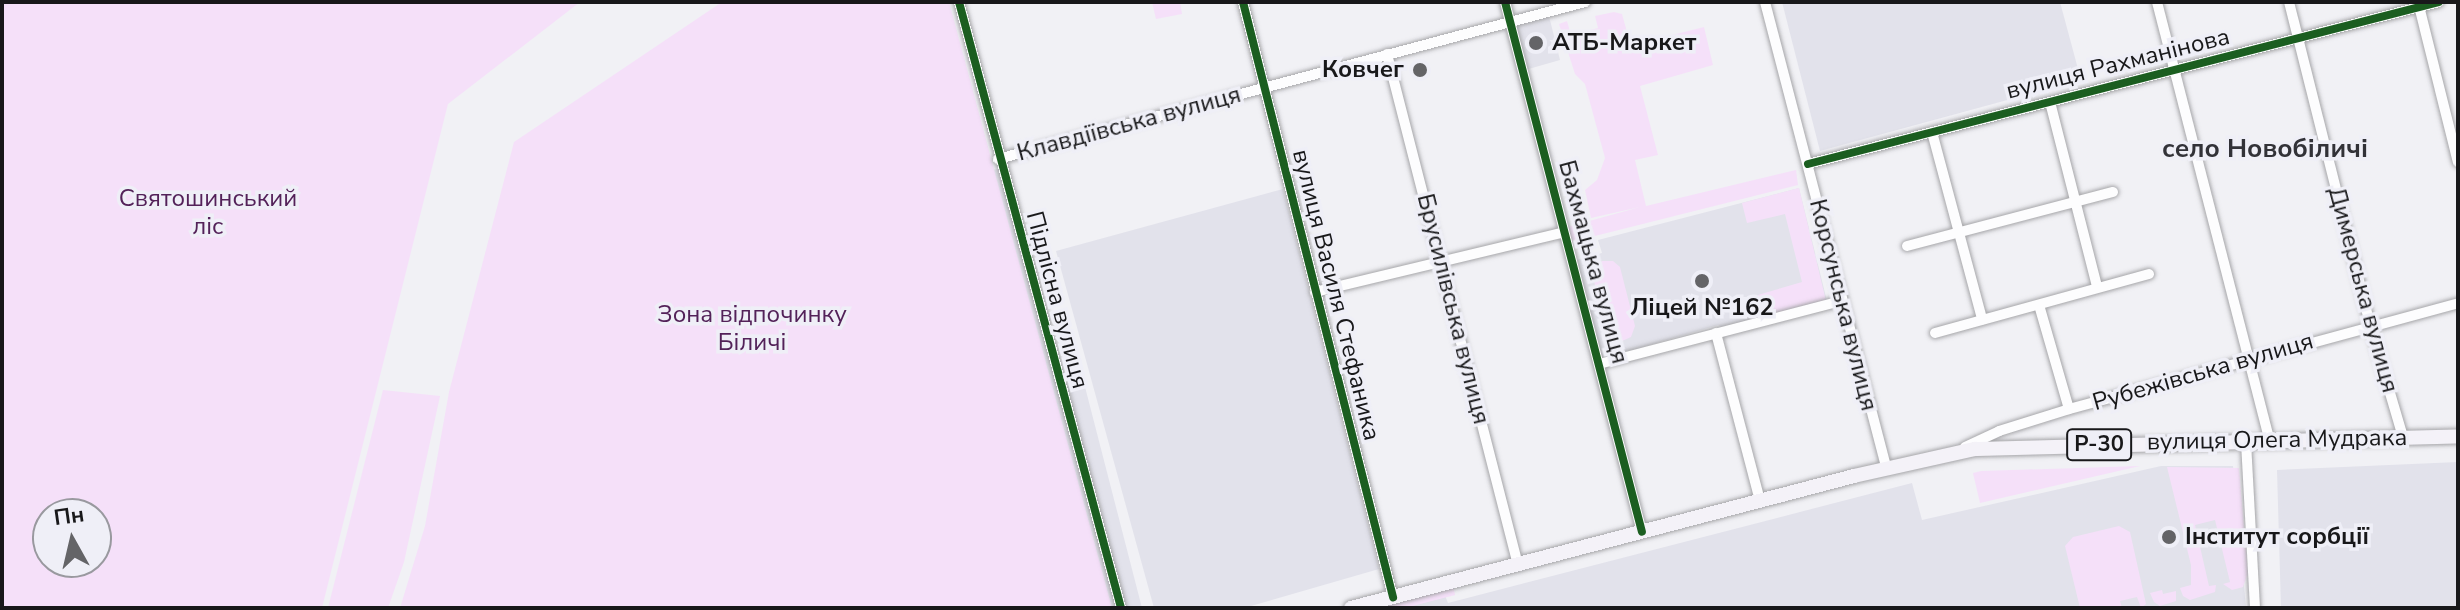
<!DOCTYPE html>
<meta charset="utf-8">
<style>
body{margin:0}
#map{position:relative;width:2460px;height:610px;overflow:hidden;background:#f1f1f5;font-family:"Nunito Sans",sans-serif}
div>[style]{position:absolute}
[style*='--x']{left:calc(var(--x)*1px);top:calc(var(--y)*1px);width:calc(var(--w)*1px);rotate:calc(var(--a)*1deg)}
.built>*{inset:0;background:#e2e2eb}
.green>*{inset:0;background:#f5e0f9}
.roads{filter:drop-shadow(0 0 2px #a6a6a9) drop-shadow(0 0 2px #a6a6a9)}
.minor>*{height:10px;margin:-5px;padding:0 5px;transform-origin:5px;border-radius:5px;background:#fdfdfe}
.major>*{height:14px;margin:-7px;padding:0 7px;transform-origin:7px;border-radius:7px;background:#f4f2f8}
.cycleway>*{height:8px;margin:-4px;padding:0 4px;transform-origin:4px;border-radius:4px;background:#1b5e20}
.dots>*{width:22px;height:22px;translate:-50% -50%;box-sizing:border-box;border:4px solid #efeff7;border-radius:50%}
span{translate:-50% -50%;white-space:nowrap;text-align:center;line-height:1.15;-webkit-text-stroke:7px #efeff7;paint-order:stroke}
.shield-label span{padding:2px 6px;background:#efeff7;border:2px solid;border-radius:6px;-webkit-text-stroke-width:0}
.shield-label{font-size:22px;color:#18181a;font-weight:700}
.poi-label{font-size:24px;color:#18181a;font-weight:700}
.left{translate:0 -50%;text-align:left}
.right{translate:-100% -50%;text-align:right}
.street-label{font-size:24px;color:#18181a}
.park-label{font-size:24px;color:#532259}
.neighbourhood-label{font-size:26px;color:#323238;font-weight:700}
.frame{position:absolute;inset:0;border:4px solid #18181a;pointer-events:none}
.north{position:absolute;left:32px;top:498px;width:80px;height:80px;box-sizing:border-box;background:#efeff7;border:2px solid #99999f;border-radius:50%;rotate:352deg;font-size:22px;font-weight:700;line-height:32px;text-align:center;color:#18181a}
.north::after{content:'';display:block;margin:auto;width:28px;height:36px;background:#646467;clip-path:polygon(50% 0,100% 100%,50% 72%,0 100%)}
</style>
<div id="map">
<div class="built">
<div style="clip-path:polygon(1782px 2px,2060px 2px,2081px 80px,1820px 151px)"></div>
<div style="clip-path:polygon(1549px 16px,1560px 60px,1525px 70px,1515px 24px)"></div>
<div style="clip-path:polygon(1007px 168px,1065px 387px,1084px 383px,1142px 608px,1106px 608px,990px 170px)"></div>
<div style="clip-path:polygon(1799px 188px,1827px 301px,1722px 328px,1718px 325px,1602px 359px,1576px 260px,1602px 253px,1598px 240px)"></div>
<div style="clip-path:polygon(1283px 189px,1379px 569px,1244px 608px,1154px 608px,1056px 251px)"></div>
<div style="clip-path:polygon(2458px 462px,2458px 608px,2281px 608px,2277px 470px)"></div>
<div style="clip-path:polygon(2161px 466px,2233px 466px,2246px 608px,1387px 608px,1444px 593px,1448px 603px,1912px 483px,1922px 520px)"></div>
</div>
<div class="green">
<div style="clip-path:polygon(evenodd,2px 2px,580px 2px,448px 104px,322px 608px,2px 608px,2px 2px,48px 514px,96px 514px,96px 562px,48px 562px,48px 514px)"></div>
<div style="clip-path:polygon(722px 2px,949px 2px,1112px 608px,400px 608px,425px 526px,449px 392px,514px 142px)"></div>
<div style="clip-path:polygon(1152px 2px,1180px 2px,1182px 14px,1156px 19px)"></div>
<div style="clip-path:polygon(1614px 12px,1622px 14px,1630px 43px,1636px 44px,1704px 27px,1713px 65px,1640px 86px,1658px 155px,1635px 160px,1646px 206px,1796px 170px,1798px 185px,1567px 243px,1564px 228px,1640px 207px,1591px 218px,1585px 190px,1597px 180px,1605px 158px,1585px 84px,1575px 74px,1559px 24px,1567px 21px,1571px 35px,1598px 28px,1595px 16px)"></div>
<div style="clip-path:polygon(1799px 188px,1826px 301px,1752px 320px,1749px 311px,1760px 307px,1758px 295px,1802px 282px,1785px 214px,1747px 223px,1742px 203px)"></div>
<div style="clip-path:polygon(1602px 261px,1613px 261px,1620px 267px,1635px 326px,1631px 337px,1622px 341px,1607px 332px,1593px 277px,1594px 268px)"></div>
<div style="clip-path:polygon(383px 390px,440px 396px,404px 562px,388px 608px,328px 608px)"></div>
<div style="clip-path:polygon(2140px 466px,1980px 503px,1973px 473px,1981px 471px)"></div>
<div style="clip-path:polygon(2167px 467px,2239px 468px,2248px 573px,2243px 587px,2232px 590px,2223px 584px,2230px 582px,2215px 520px,2195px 525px,2209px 586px,2216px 585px,2215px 592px,2190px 600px,2183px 596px,2180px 588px,2191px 585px,2191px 565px)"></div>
<div style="clip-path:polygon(2119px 526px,2130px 532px,2146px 604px,2141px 608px,2137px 597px,2120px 601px,2122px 608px,2080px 608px,2065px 546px,2073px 537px)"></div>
<div style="clip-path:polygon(1453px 585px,1455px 595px,1405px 608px,1368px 608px)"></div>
<div style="clip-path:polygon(2162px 590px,2163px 594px,2176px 591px,2176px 601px,2160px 606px,2154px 602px,2150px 593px)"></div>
</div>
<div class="roads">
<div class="minor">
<div style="--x:959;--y:2;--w:627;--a:75.03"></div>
<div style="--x:1243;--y:2;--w:614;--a:75.85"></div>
<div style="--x:1505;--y:2;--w:547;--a:75.51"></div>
<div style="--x:1765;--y:2;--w:481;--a:75.4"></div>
<div style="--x:2157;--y:2;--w:453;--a:75.6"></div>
<div style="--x:2289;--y:2;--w:333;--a:75.9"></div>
<div style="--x:2370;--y:325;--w:117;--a:73.6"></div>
<div style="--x:2418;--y:2;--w:165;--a:76"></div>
<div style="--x:1387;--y:54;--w:528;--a:75.62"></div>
<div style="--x:2050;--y:102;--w:191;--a:75.7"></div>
<div style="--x:1932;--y:132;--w:194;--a:75"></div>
<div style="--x:998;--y:159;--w:608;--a:-14.97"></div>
<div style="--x:1808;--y:164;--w:651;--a:-14.4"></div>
<div style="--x:1907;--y:246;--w:213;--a:-14.7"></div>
<div style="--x:1315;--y:292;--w:256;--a:-13.5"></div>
<div style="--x:2039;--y:305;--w:108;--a:73.9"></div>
<div style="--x:1716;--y:333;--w:174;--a:75.3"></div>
<div style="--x:1935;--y:333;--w:222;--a:-15.4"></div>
<div style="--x:1599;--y:364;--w:249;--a:-14.6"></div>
<div style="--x:2246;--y:442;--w:166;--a:86.9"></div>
<div style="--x:1965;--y:447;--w:38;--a:-25"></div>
<div style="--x:1999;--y:431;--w:73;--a:-17.4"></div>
<div style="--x:2069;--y:409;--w:403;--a:-15.2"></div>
</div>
<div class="major">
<div style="--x:1351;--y:608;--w:520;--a:-14.7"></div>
<div style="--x:1854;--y:476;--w:124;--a:-12.6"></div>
<div style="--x:1975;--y:449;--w:483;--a:-1.5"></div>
</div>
</div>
<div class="cycleway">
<div style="--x:959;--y:2;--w:627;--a:75.03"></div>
<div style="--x:1243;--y:2;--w:614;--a:75.85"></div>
<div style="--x:1505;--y:2;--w:547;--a:75.51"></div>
<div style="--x:1808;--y:164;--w:651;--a:-14.4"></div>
</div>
<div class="dots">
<div style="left:1536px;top:43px;background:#646467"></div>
<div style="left:1420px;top:70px;background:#646467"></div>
<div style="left:1702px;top:281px;background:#646467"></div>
<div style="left:2169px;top:537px;background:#646467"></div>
</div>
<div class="shield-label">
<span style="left:2099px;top:445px">Р-30</span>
</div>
<div class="poi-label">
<span class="left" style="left:1552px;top:43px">АТБ-Маркет</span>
<span class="right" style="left:1404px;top:70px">Ковчег</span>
<span style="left:1702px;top:308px">Ліцей №162</span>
<span class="left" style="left:2185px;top:537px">Інститут сорбції</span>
</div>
<div class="street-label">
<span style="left:2118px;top:64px;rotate:-14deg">вулиця Рахманінова</span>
<span style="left:1129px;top:124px;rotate:-15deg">Клавдіївська вулиця</span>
<span style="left:1593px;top:262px;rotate:75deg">Бахмацька вулиця</span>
<span style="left:2363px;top:290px;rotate:75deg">Димерська вулиця</span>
<span style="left:1336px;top:295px;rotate:76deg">вулиця Василя Стефаника</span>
<span style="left:1057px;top:300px;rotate:75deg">Підлісна вулиця</span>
<span style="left:1843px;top:305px;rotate:76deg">Корсунська вулиця</span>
<span style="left:1453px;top:309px;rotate:76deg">Брусилівська вулиця</span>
<span style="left:2203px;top:372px;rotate:-16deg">Рубежівська вулиця</span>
<span style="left:2277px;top:440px;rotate:-1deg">вулиця Олега Мудрака</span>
</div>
<div class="park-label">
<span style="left:208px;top:213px">Святошинський<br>ліс</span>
<span style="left:752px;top:329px">Зона відпочинку<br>Біличі</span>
</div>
<div class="neighbourhood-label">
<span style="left:2265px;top:149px">село Новобіличі</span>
</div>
<div class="frame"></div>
<div class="north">Пн</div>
</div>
